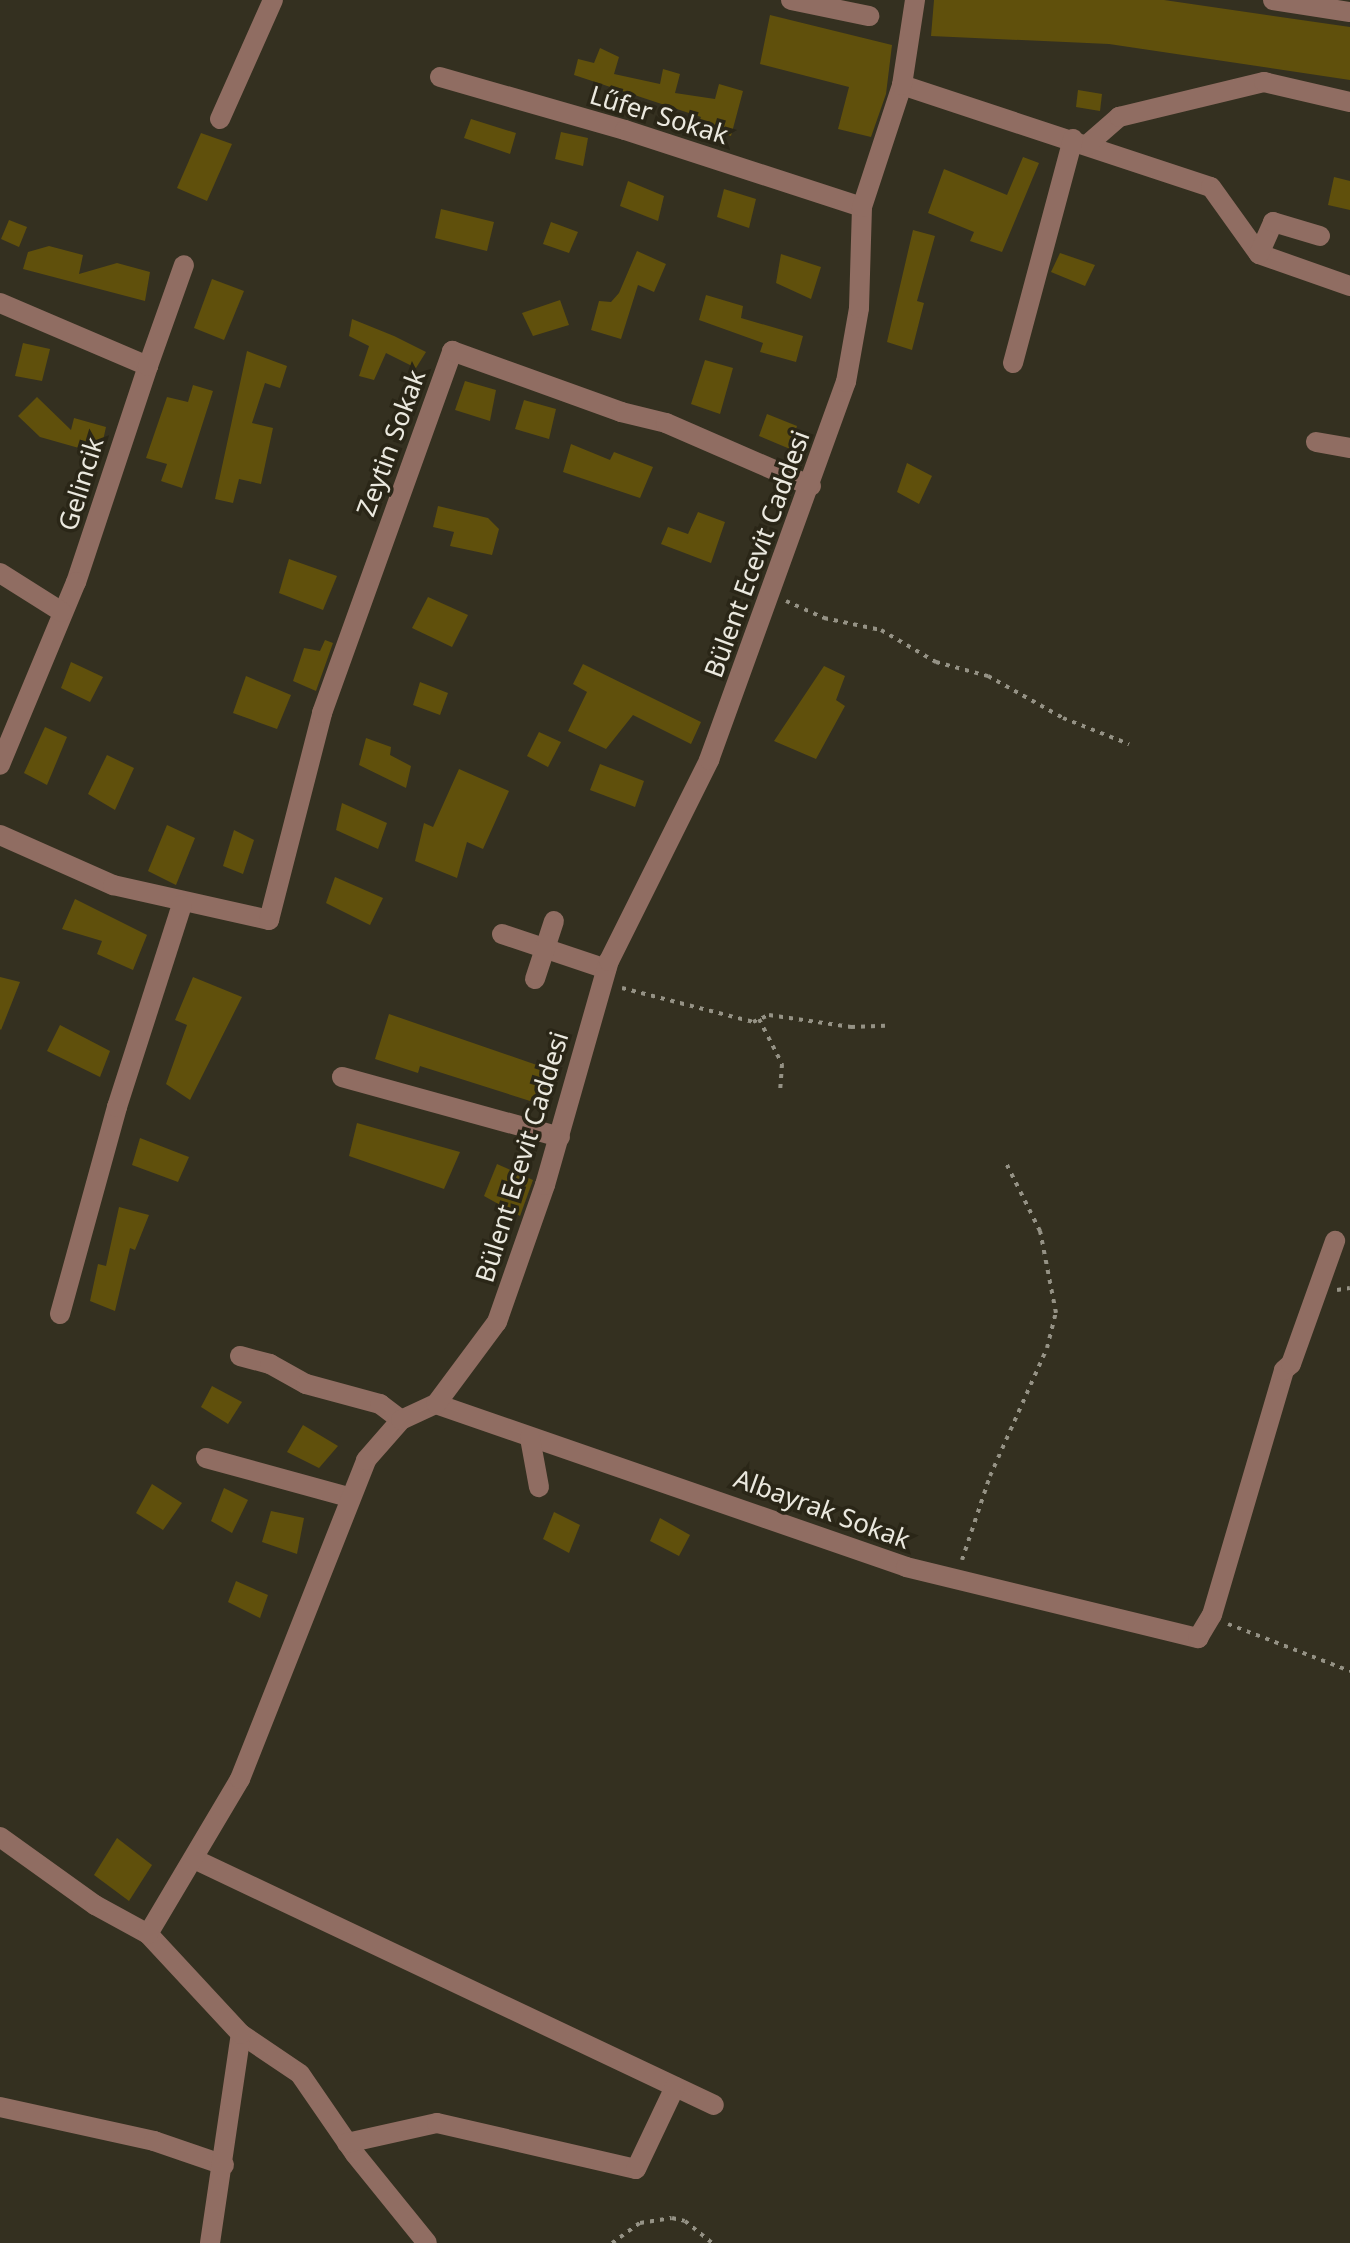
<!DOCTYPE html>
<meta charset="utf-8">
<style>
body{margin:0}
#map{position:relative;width:1350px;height:2243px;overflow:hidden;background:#343020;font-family:"Noto Sans",sans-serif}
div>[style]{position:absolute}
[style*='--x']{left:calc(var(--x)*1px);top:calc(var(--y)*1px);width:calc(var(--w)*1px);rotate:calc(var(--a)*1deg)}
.building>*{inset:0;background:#60500c}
.path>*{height:4px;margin-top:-2px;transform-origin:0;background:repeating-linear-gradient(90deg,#959285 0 4px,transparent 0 10px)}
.minor>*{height:20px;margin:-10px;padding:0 10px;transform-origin:10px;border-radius:10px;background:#906d62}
span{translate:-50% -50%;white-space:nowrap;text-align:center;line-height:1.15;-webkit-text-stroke:7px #2a2617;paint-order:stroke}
.street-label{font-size:26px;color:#ebe9df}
</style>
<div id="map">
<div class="building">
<div style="clip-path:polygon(934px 0,1164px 0,1350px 27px,1350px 80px,1109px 44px,931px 36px)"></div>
<div style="clip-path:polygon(770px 15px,892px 45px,886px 94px,871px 137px,838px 129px,849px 87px,760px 64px)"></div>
<div style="clip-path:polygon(600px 48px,619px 57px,614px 74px,660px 84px,663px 69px,680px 74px,675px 93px,715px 99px,719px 84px,743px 91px,731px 136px,698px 125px,701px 117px,574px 75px,578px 59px,594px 63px)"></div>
<div style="clip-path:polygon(1078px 90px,1102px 94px,1100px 111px,1076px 107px)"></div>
<div style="clip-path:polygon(471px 119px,516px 133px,510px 154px,464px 138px)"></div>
<div style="clip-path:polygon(561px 132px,588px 138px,583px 166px,555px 159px)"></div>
<div style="clip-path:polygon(201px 133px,232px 144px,207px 201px,177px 188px)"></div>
<div style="clip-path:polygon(1023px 157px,1039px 163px,1002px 252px,970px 241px,974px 232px,928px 213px,944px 169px,1007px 195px)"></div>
<div style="clip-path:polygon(1334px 177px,1350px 181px,1350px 210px,1328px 205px)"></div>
<div style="clip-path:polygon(628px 181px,664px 196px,658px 221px,620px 206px)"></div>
<div style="clip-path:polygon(724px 189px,756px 199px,749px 228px,717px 217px)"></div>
<div style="clip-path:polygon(441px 209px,494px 222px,487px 251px,435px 238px)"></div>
<div style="clip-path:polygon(9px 220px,27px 227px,19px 247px,1px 239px)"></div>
<div style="clip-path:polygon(551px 222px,578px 232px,569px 253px,543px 244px)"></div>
<div style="clip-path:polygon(913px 230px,935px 236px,917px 301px,924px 303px,912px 350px,887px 342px)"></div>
<div style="clip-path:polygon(49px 246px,83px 255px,79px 274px,117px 263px,150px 272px,145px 301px,23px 269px,28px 252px)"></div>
<div style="clip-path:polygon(637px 251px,666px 264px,654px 292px,638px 285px,621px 339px,591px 330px,599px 301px,611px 302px,619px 293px)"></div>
<div style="clip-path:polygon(1060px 253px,1095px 265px,1085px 286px,1051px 272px)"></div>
<div style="clip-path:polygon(781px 254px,821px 267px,811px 299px,776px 283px)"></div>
<div style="clip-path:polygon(212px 279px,244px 291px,224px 340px,194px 328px)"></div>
<div style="clip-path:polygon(706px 295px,743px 306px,741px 318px,803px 336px,796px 362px,760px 352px,763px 343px,699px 320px)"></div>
<div style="clip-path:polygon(560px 300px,569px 325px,533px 336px,522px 313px)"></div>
<div style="clip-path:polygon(352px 319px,394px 336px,426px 352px,416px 368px,386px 353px,374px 380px,359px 376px,369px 346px,349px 336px)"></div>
<div style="clip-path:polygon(23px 343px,50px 349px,42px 381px,15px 376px)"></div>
<div style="clip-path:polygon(247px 351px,287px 366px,280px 388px,265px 383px,252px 423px,273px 428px,261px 484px,239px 479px,233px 503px,215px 499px)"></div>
<div style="clip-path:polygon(705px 360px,733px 368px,720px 414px,691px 404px)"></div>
<div style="clip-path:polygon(465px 381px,496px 390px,490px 421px,455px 410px)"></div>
<div style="clip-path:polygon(193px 385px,213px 391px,182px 488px,161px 481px,167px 464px,146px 458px,167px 397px,188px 402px)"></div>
<div style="clip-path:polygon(37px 397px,71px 430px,74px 418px,106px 427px,100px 454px,40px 437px,18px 416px)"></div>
<div style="clip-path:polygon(524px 400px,556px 409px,549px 439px,515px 429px)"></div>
<div style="clip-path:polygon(767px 414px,797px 426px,790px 449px,759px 436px)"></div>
<div style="clip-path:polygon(571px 444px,610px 460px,614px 452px,653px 467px,640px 498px,563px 472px)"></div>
<div style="clip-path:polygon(907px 463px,932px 476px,919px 504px,897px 492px)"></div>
<div style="clip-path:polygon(438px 506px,488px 518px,499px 529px,492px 555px,450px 546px,454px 532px,433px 527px)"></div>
<div style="clip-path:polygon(698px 512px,725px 522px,711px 563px,661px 544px,668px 527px,688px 534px)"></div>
<div style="clip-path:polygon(289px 559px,337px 576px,323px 610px,279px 593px)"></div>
<div style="clip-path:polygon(428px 597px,468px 615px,452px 647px,412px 628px)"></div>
<div style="clip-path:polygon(325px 640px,333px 643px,316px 691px,293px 681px,304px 648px,320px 651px)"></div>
<div style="clip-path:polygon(71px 662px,103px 677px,90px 702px,61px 688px)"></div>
<div style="clip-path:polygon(583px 664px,701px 722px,691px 744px,633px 715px,606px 749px,568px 731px,587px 692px,573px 684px)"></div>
<div style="clip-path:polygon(824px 666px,845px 676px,836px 700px,845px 706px,816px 759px,774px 741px)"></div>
<div style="clip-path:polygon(246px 676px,291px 695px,277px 729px,233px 713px)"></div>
<div style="clip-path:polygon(420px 682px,448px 693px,440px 715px,413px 705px)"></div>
<div style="clip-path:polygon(45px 727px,67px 737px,47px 785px,24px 773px)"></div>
<div style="clip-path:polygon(539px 732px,561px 742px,548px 767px,527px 756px)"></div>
<div style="clip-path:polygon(366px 738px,391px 747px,390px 755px,411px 766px,406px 788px,359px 765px)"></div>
<div style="clip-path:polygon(107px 755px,134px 768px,115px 810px,88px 794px)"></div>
<div style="clip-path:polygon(600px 764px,644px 781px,635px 807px,590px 790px)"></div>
<div style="clip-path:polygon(459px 769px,509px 791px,483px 849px,467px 842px,457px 878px,415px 861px,424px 823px,433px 827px)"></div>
<div style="clip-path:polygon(342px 803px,387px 823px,378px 849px,336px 830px)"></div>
<div style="clip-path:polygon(167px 825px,195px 838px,176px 885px,148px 871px)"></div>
<div style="clip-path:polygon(234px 830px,254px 840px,243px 874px,223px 866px)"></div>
<div style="clip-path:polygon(335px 877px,383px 898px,370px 925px,326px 903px)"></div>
<div style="clip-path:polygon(75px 899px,147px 935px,133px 970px,97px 954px,102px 941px,62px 929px)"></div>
<div style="clip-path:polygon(0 977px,20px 982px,1px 1030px,0 1029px)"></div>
<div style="clip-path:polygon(193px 977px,242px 997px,190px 1100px,166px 1084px,187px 1025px,175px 1020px)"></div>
<div style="clip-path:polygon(389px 1014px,557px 1072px,549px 1107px,420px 1066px,418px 1073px,375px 1059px)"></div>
<div style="clip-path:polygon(60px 1025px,110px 1051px,100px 1077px,47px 1051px)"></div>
<div style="clip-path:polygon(357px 1123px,460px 1152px,444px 1189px,349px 1156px)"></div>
<div style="clip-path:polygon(140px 1138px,189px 1157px,178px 1182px,132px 1165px)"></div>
<div style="clip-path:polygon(497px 1164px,533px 1180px,520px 1216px,484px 1196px)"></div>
<div style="clip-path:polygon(119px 1207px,149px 1215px,135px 1250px,130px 1248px,115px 1311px,90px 1301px,98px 1264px,106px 1266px)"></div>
<div style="clip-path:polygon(212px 1386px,242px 1402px,228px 1424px,201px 1407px)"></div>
<div style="clip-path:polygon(303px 1425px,338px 1446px,319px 1468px,287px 1452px)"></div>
<div style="clip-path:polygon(152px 1484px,182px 1503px,163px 1530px,136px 1513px)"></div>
<div style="clip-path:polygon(224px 1488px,248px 1500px,232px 1533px,211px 1521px)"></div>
<div style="clip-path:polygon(271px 1511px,304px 1518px,297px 1554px,262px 1542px)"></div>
<div style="clip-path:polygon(554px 1512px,580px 1525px,569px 1553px,543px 1539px)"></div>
<div style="clip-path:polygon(660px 1518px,690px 1535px,679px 1556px,650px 1541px)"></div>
<div style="clip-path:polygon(236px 1581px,268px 1595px,260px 1618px,228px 1602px)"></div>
<div style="clip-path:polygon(117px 1838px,152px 1865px,129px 1901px,94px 1875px)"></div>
</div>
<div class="path">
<div style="--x:786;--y:601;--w:42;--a:24.1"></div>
<div style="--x:824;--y:618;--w:58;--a:11.9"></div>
<div style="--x:881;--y:630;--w:64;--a:30.2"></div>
<div style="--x:936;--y:662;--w:54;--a:15.1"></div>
<div style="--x:988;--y:676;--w:86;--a:29.2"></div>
<div style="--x:1063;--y:718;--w:71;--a:21.5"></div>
<div style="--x:622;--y:988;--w:135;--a:14.5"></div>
<div style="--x:753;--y:1022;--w:17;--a:-24"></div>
<div style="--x:769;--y:1015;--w:83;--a:8.3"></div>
<div style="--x:851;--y:1027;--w:34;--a:-2"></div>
<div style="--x:759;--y:1019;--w:51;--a:62.9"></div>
<div style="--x:782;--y:1064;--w:30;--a:94"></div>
<div style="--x:1337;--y:1290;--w:13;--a:-9"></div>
<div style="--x:962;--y:1560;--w:89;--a:-71.6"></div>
<div style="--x:990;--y:1476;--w:140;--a:-66"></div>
<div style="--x:1047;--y:1348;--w:36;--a:-76"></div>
<div style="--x:1056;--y:1313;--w:84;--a:-101"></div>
<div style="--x:1040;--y:1231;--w:78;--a:-116.6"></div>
<div style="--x:1228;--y:1624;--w:131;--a:21.1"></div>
<div style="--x:612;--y:2243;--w:34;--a:-36"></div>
<div style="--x:640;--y:2223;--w:32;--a:-9"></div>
<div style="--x:672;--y:2218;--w:13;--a:13"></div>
<div style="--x:685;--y:2221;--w:35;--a:39"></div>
</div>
<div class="minor">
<div style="--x:791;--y:0;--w:80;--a:11.6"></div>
<div style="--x:1273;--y:0;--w:78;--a:8.9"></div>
<div style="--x:440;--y:77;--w:192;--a:16"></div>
<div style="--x:625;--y:130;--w:249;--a:18"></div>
<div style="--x:902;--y:85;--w:325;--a:18.3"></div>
<div style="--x:1211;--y:187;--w:82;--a:54.4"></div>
<div style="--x:1259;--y:254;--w:96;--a:19.4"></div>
<div style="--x:220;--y:119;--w:130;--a:-66"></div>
<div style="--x:1087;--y:145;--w:43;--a:-41.2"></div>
<div style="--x:1119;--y:117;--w:149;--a:-13.6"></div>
<div style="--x:1264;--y:82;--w:88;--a:13.1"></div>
<div style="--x:1259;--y:254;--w:35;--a:-66"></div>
<div style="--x:1273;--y:222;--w:49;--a:16.6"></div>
<div style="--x:0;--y:303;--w:161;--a:23.1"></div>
<div style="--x:148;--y:366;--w:228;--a:108.4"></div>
<div style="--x:76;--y:582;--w:198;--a:112.6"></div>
<div style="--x:1013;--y:363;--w:232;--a:-75"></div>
<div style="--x:148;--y:366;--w:107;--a:-70.4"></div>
<div style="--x:1316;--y:442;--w:35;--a:10"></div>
<div style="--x:0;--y:573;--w:73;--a:32.2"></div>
<div style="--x:0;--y:835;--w:124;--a:23.9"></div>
<div style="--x:113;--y:885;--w:160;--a:12.6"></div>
<div style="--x:269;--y:920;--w:214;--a:-75.6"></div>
<div style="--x:322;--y:713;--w:385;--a:-70.2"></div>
<div style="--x:452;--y:351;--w:180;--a:19.8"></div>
<div style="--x:621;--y:412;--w:46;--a:13.7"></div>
<div style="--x:666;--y:423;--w:158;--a:23.5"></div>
<div style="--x:502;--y:934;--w:110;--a:18.6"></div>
<div style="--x:535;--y:979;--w:61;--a:-71.9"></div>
<div style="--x:342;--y:1077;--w:226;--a:15.4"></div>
<div style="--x:60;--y:1314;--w:215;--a:-74.6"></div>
<div style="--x:117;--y:1107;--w:212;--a:-72.2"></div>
<div style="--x:240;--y:1356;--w:31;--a:15"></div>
<div style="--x:270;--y:1364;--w:41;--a:29.1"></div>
<div style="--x:306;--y:1384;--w:77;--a:15.1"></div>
<div style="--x:380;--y:1404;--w:26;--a:37"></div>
<div style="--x:436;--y:1404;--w:497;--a:19.1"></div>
<div style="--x:906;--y:1567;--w:301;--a:13.7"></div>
<div style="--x:1198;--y:1638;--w:27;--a:-59"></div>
<div style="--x:1212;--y:1615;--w:255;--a:-73.6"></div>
<div style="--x:1284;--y:1370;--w:9;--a:-41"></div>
<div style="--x:1291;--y:1364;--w:131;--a:-70.3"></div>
<div style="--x:530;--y:1438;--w:50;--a:79.6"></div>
<div style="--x:206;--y:1458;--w:148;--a:15.3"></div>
<div style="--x:0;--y:1837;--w:117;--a:35.6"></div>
<div style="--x:95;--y:1905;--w:60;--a:28.7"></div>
<div style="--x:194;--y:1859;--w:575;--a:25.32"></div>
<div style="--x:241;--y:2034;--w:71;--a:34.1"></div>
<div style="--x:300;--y:2074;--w:97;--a:55.5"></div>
<div style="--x:355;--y:2154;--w:114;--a:51"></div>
<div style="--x:0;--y:2107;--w:158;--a:12.4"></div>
<div style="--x:154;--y:2141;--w:74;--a:18.9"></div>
<div style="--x:347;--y:2143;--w:92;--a:-12.5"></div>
<div style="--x:437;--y:2123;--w:204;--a:13"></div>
<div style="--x:636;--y:2169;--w:91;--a:-64.6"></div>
<div style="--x:210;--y:2243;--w:211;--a:-81.6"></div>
<div style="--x:241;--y:2034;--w:137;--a:-132.9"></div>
<div style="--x:148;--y:1934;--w:180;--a:-59.3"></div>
<div style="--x:240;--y:1779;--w:343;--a:-68.4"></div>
<div style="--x:366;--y:1460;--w:53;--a:-48.8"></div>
<div style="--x:401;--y:1420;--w:38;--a:-25"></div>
<div style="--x:436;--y:1404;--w:102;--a:-53.4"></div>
<div style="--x:497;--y:1322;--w:145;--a:-70.7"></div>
<div style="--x:545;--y:1185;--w:233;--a:-74.1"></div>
<div style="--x:609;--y:961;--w:225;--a:-63.5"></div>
<div style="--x:709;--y:760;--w:402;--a:-70.1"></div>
<div style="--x:846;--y:382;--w:75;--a:-80"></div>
<div style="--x:859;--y:308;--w:101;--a:-88.3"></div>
<div style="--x:862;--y:207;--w:128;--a:-71.8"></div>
<div style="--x:902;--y:85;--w:86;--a:-81.3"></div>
</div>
<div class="street-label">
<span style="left:659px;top:115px;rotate:17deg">Lűfer Sokak</span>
<span style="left:391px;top:443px;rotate:-70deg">Zeytin Sokak</span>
<span style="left:81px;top:484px;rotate:-73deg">Gelincik</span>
<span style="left:757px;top:554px;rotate:-70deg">Bülent Ecevit Caddesi</span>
<span style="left:522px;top:1157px;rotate:-73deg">Bülent Ecevit Caddesi</span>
<span style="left:822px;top:1509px;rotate:20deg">Albayrak Sokak</span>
</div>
</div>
